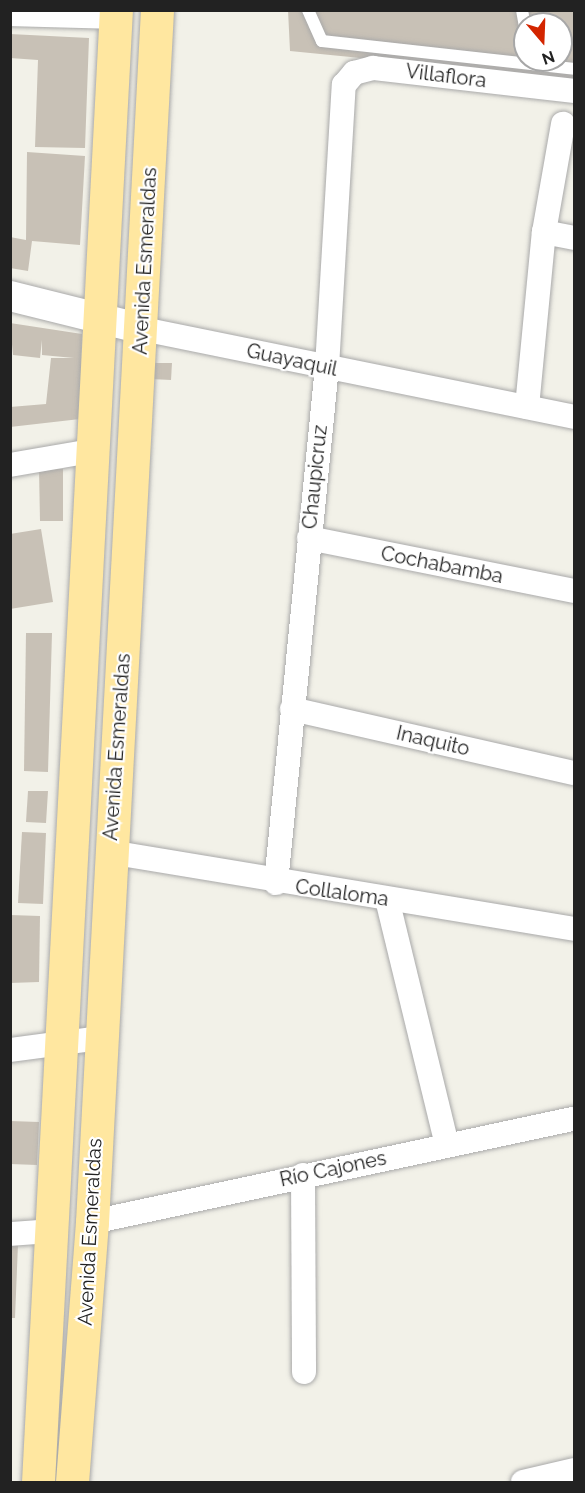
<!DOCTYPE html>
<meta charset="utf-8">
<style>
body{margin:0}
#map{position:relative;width:585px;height:1493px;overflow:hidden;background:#f2f1e8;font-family:Raleway,sans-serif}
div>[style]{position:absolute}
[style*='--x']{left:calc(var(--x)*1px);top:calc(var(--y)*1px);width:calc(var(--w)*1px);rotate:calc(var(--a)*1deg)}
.building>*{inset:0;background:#c8c1b6}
.roads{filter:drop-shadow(0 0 2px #a9a9a9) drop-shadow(0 0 2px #a9a9a9)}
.service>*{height:12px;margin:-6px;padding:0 6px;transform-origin:6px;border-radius:6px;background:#fff}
.minor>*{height:24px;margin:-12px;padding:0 12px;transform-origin:12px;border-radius:12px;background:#fff}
.tertiary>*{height:30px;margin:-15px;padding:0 15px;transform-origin:15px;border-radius:15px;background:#fff}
.primary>*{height:33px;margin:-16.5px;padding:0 16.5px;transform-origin:16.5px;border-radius:16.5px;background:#ffe7a0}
span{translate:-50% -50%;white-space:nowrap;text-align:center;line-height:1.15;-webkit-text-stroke:4.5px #fff;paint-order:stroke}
.street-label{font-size:20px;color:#222}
.frame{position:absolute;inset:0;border:12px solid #222;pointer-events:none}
.north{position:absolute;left:513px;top:12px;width:60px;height:60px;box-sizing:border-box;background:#fff;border:2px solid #a7a7a7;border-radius:50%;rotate:161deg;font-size:16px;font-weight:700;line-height:24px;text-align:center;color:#222}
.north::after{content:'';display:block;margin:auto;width:21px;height:27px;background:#d32500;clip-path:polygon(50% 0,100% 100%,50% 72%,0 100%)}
</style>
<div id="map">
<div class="building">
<div style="clip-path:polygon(evenodd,288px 10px,574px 10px,574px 79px,290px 51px,288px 10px,525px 24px,561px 24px,561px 60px,525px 60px,525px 24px)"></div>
<div style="clip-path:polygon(10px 34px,89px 38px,85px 148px,35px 147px,38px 60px,10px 58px)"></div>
<div style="clip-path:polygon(27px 152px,85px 156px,80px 245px,32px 241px,28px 271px,10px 268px,10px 237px,26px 240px)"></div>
<div style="clip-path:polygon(10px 323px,82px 334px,80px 419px,10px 427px,10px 407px,46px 404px,51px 358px,74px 358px,42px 355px,42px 340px,40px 358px,13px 355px)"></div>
<div style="clip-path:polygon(152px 363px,172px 363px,171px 380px,151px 379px)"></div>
<div style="clip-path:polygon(39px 469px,63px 469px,63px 521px,40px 521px)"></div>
<div style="clip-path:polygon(41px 529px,53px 602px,10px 609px,10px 534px)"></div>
<div style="clip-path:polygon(26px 633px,52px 633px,48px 772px,24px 771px)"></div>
<div style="clip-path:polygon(28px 791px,48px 791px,46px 823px,26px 822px)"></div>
<div style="clip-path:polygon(22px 832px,46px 833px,43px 904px,18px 903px)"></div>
<div style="clip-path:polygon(10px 915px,40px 916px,39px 982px,10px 983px)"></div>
<div style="clip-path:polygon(10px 1121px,39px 1122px,37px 1165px,10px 1164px)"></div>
<div style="clip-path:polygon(10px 1244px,18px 1244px,15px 1318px,10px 1318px)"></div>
</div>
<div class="roads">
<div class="service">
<div style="--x:308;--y:10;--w:34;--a:66"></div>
<div style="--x:322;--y:41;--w:254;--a:6.3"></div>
<div style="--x:522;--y:10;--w:17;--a:80"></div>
</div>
<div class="minor">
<div style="--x:10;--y:14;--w:106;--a:1.6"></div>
<div style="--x:544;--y:232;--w:31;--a:11"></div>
<div style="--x:142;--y:329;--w:441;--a:11.5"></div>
<div style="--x:527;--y:407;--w:176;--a:-84.5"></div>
<div style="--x:544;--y:232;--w:110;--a:-80"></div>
<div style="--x:10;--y:465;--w:82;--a:-9.8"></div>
<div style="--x:309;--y:538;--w:270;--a:11.3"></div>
<div style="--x:292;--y:709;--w:289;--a:12.8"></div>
<div style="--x:110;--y:852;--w:470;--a:9.4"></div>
<div style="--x:276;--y:883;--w:519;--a:-84.36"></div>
<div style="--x:327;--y:367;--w:283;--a:-86.6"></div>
<div style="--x:344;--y:85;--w:16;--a:-50"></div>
<div style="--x:354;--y:73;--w:20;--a:-15"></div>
<div style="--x:373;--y:68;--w:202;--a:6.5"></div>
<div style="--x:387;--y:899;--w:253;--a:76.3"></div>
<div style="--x:10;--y:1050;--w:91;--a:-7.6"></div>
<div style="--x:303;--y:1175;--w:197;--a:89.7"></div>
<div style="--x:92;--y:1222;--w:493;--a:-12.1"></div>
<div style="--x:10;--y:1234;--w:42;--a:-4.1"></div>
<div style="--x:523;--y:1482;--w:52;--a:-13.2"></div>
</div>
<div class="tertiary">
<div style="--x:10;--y:296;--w:136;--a:14"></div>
</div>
<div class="primary">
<div style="--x:38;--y:1482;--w:1474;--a:-86.97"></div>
<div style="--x:72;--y:1482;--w:261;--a:-85.6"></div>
<div style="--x:92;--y:1222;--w:1214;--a:-86.93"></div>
</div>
</div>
<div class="street-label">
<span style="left:446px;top:76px;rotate:7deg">Villaflora</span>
<span style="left:145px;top:261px;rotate:-87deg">Avenida Esmeraldas</span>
<span style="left:292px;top:360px;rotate:12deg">Guayaquil</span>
<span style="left:315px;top:477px;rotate:-84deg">Chaupicruz</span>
<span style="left:442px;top:565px;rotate:11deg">Cochabamba</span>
<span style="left:433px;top:741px;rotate:13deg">Inaquito</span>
<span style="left:117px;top:747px;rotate:-86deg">Avenida Esmeraldas</span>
<span style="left:342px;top:893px;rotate:8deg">Collaloma</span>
<span style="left:333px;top:1169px;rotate:-12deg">Río Cajones</span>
<span style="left:90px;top:1232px;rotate:-87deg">Avenida Esmeraldas</span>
</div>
<div class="frame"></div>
<div class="north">N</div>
</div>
